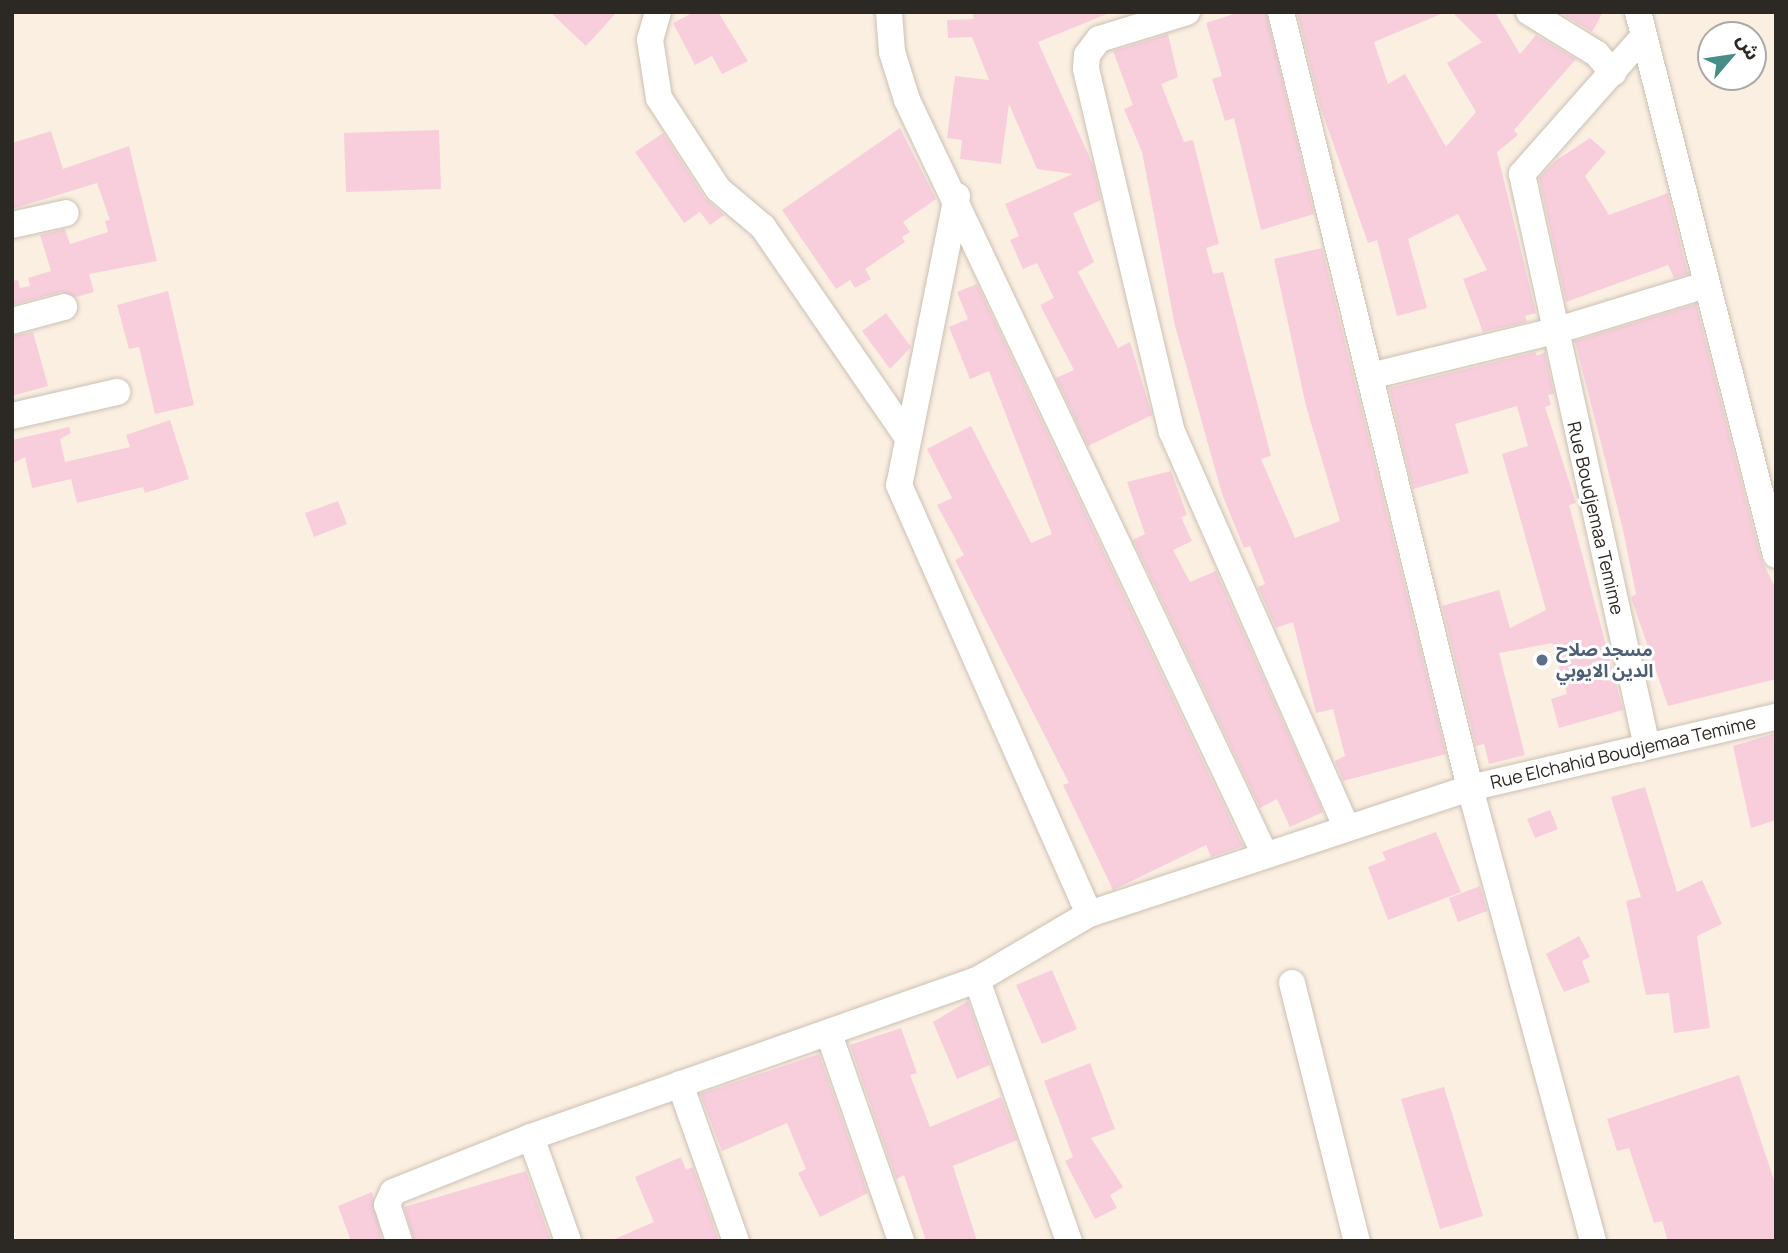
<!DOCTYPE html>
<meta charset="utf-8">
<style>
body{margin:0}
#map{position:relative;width:1788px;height:1253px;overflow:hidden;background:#fbefe2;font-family:Manrope,"Noto Sans Arabic",sans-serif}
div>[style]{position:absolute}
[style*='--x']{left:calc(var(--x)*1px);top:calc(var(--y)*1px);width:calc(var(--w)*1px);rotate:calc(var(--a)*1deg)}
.building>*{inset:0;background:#f8cedd}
.roads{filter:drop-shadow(0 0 2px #cbc0b3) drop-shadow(0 0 2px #cbc0b3)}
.minor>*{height:26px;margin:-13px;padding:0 13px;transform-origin:13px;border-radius:13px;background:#fff}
.dots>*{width:19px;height:19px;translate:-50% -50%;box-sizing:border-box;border:4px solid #fff;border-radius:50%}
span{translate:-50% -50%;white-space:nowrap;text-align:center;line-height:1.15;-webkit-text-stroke:6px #fff;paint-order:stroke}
.street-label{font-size:18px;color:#2c2823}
.service-label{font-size:18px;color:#4e5e75;font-weight:700}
.left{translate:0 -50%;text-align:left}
.frame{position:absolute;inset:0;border:14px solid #2c2823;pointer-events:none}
.north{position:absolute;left:1697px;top:21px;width:70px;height:70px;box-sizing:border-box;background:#fff;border:2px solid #aba9a7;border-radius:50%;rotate:61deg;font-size:19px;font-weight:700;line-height:28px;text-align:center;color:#2c2823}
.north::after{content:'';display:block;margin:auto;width:24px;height:32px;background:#478e88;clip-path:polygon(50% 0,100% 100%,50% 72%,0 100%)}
</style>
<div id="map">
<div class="building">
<div style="clip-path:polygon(550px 12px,617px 12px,586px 46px)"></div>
<div style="clip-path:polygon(694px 12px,718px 12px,748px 61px,722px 74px,712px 56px,695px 65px,673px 23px)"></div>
<div style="clip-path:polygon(972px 12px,1112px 12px,1038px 42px,1093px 165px,1101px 200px,1073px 213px,1094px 262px,1078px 272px,1118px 348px,1130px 342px,1152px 415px,1088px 446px,1056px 378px,1074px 370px,1040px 305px,1054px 298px,1037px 263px,1023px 269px,1010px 240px,1019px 236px,1005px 204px,1073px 174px,1037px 169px,1009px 104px,1001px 164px,960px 159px,962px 140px,947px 138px,955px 76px,989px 80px,972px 37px,948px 38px,947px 20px,974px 19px)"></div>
<div style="clip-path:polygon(1240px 12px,1266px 12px,1314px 214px,1261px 230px,1234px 118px,1225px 121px,1212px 79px,1222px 76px,1206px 23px)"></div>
<div style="clip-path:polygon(1297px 12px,1446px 12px,1374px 42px,1388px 84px,1405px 74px,1446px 147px,1476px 112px,1447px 63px,1482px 42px,1452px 12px,1495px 12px,1520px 54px,1536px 35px,1576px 59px,1514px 130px,1518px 135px,1497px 152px,1536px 313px,1525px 316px,1527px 322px,1483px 332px,1463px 279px,1487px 270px,1458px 214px,1408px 239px,1427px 308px,1397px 316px,1377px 240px,1368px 243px,1321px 109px)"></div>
<div style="clip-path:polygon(1559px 12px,1603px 12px,1592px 32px)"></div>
<div style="clip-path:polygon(1168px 34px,1178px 77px,1161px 84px,1184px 142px,1193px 140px,1219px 244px,1206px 248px,1213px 274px,1223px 272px,1271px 456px,1261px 459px,1295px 538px,1340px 521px,1306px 406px,1274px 259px,1322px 248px,1446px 754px,1343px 781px,1335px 761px,1345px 756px,1333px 709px,1316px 713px,1293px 622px,1276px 628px,1258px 587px,1265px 584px,1250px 546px,1244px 548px,1222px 494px,1175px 326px,1142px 152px,1124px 109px,1133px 105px,1113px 51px)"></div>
<div style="clip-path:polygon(900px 128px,936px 199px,903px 222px,910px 232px,902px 237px,905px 242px,865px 269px,871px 279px,855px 288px,850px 280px,836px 289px,782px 210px)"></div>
<div style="clip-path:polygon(439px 130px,441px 189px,346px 192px,344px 133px)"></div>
<div style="clip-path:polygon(51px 131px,63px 169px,129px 146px,157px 261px,89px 274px,94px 292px,76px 297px,61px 292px,12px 305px,12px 281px,18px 280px,20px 288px,30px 286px,28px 278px,51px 271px,40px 235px,65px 229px,70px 244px,108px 232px,105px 221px,110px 220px,97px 183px,12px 209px,12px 143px)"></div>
<div style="clip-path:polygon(663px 133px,705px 198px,724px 215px,710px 225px,700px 212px,684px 223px,635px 152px)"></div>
<div style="clip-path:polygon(1590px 138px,1606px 152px,1585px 176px,1609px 215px,1668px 193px,1688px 274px,1674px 278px,1668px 265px,1566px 302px,1539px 178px,1555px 161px)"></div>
<div style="clip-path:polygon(977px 284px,1243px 846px,1211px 857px,1206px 845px,1113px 890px,1063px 785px,1069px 783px,955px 560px,964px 555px,937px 505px,952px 498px,927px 449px,971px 426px,1031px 543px,1052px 534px,989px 371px,970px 379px,949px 327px,968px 319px,957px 292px)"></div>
<div style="clip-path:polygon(168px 291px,194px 405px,155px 414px,139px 347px,129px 349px,117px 305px)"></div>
<div style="clip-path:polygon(1696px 304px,1761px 559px,1776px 589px,1776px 679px,1668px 706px,1631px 597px,1636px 594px,1623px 530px,1575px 341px)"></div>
<div style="clip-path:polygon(886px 313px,911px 347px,890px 369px,862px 331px)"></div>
<div style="clip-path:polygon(33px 332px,48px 386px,12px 396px,12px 336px)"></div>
<div style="clip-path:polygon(1535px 352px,1537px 356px,1545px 352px,1554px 394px,1548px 395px,1551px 405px,1545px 407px,1576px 503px,1569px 505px,1623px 710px,1559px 728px,1551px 699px,1567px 694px,1552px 643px,1499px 653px,1525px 755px,1489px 764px,1484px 744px,1476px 746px,1442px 606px,1499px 590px,1510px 628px,1546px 610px,1502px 454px,1528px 446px,1517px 406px,1455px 424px,1469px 473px,1413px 489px,1389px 388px)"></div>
<div style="clip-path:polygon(170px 420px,189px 479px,145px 493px,143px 487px,77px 503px,71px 479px,32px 488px,25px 457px,12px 464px,12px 440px,69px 427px,71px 433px,60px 439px,65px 462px,130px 447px,126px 435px)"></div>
<div style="clip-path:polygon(1171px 471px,1187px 515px,1181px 517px,1192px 541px,1173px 550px,1190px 582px,1216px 571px,1323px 812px,1290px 827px,1277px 799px,1260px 808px,1133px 540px,1145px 534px,1127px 482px)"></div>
<div style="clip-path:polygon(338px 501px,347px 524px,314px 537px,305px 513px)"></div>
<div style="clip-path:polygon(1776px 733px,1776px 820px,1751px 828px,1733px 746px)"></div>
<div style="clip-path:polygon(1645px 787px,1677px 892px,1702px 880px,1722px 924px,1697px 936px,1710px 1028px,1674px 1033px,1669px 993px,1646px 995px,1626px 901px,1641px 897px,1611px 797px)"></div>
<div style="clip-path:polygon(1550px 810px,1558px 829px,1535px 838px,1527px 819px)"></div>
<div style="clip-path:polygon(1436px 832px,1461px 892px,1388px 920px,1368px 867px,1386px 860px,1382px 852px)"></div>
<div style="clip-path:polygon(1480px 886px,1487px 911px,1458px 922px,1449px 898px)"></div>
<div style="clip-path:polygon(1579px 936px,1590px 957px,1582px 961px,1590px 982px,1564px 992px,1546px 954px)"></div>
<div style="clip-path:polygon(1052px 970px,1077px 1029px,1042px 1044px,1016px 985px)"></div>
<div style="clip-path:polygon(968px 1001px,990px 1065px,957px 1079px,933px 1022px)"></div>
<div style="clip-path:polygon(901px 1028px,917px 1073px,910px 1075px,930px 1127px,1001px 1097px,1017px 1140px,953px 1166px,977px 1241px,926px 1241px,904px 1175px,896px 1179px,850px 1045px)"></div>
<div style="clip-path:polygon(819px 1054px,868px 1193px,820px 1217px,798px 1173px,806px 1169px,787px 1123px,722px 1151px,700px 1094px)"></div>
<div style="clip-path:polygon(1090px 1063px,1115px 1129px,1091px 1138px,1123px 1187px,1110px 1195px,1117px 1208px,1095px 1219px,1065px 1161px,1073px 1157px,1044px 1081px)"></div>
<div style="clip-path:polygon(1739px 1075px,1776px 1186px,1776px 1241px,1668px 1241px,1662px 1221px,1654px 1223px,1629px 1148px,1617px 1151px,1607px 1119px)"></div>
<div style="clip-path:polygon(1444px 1087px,1483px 1216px,1440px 1229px,1401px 1099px)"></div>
<div style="clip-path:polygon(681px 1157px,686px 1170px,693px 1167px,719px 1241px,610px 1241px,654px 1222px,635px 1177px)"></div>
<div style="clip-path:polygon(526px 1171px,551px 1241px,414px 1241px,404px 1207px)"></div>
<div style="clip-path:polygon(372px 1192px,382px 1241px,351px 1241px,338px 1206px)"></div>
</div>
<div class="roads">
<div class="minor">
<div style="--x:658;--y:12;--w:29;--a:106"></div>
<div style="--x:650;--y:40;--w:59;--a:81.2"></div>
<div style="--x:659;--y:98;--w:108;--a:57"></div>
<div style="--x:718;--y:189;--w:59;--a:40.2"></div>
<div style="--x:763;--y:227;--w:256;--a:55.5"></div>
<div style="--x:889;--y:12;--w:40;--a:85.7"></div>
<div style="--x:892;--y:52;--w:50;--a:72.6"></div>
<div style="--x:907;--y:100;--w:833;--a:64.63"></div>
<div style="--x:1187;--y:12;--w:92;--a:162.9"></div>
<div style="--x:1099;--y:39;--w:20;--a:127"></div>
<div style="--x:1087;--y:55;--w:14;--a:94"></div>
<div style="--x:1086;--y:69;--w:373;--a:76.7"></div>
<div style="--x:1172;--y:432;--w:433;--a:66.2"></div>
<div style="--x:1281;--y:12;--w:799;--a:76.31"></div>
<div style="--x:1470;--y:788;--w:469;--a:74.8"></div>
<div style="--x:1529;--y:12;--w:80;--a:31.7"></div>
<div style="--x:1597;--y:54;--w:25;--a:50"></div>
<div style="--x:1638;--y:12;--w:560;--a:75.74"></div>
<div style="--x:1643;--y:37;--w:183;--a:131.5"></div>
<div style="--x:1522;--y:174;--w:586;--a:77.69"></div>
<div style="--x:957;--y:196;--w:295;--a:101.3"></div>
<div style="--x:899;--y:485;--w:469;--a:66.1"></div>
<div style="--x:12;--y:225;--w:55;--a:-12.5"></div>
<div style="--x:12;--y:321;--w:54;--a:-15.1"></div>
<div style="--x:1370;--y:376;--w:190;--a:-13.7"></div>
<div style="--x:1555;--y:331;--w:157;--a:-17"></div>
<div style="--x:12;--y:416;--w:108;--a:-12.9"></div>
<div style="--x:977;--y:980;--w:277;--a:70.6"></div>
<div style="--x:1292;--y:983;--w:266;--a:75.9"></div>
<div style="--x:829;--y:1034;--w:219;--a:70.8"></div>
<div style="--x:680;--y:1084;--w:167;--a:70.4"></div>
<div style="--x:531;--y:1137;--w:110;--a:70.4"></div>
<div style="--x:399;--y:1241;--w:38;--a:-108"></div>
<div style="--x:387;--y:1205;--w:14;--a:-65"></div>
<div style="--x:393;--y:1192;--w:149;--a:-21.7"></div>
<div style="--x:531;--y:1137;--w:473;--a:-19.4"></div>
<div style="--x:977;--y:980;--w:130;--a:-30.5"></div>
<div style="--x:1089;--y:914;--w:401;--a:-18.3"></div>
<div style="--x:1470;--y:788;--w:314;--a:-13.1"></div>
</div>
</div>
<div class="dots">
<div style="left:1542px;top:660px;background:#5c6f8a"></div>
</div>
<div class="street-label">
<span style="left:1596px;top:518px;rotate:77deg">Rue Boudjemaa Temime</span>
<span style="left:1623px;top:752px;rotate:-13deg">Rue Elchahid Boudjemaa Temime</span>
</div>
<div class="service-label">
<span class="left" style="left:1556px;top:660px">مسجد صلاح<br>الدين الايوبي</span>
</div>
<div class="frame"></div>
<div class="north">ش</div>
</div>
